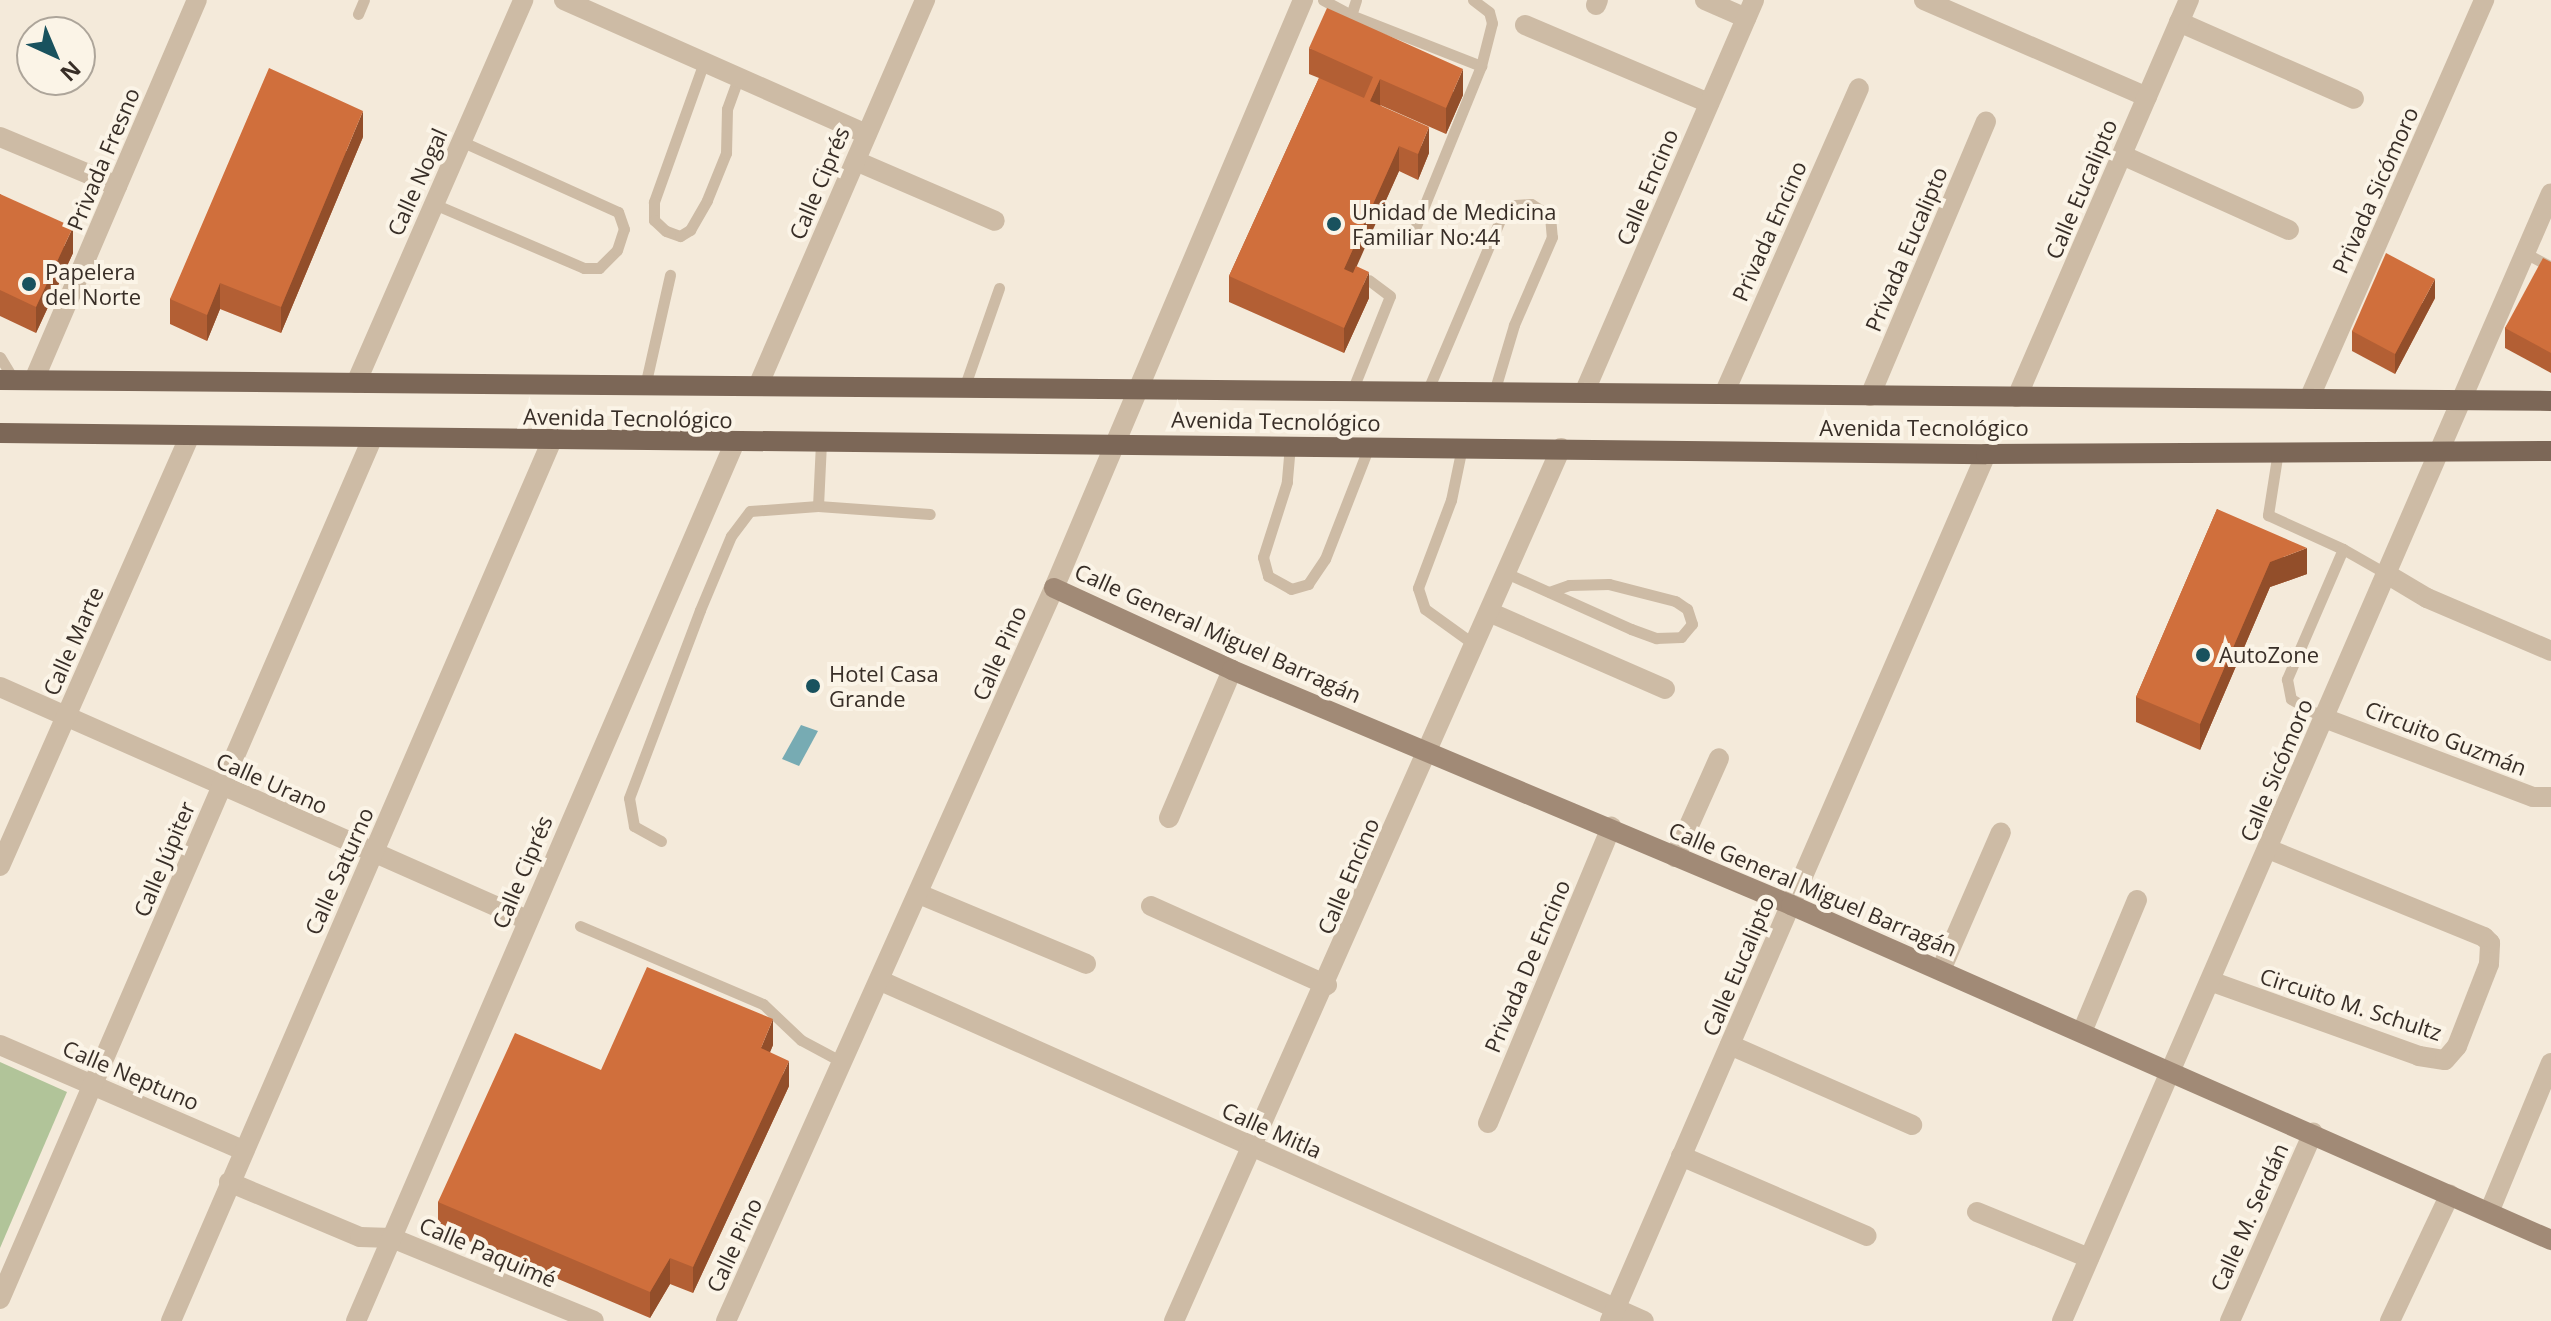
<!DOCTYPE html>
<meta charset="utf-8">
<style>
body{margin:0}
#map{position:relative;width:2551px;height:1321px;overflow:hidden;background:#f4eada;font-family:"Open Sans",sans-serif}
div>[style]{position:absolute}
[style*='--x']{left:calc(var(--x)*1px);top:calc(var(--y)*1px);width:calc(var(--w)*1px);rotate:calc(var(--a)*1deg)}
.green>*{inset:0;background:#b1c499}
.water>*{inset:0;background:#77abb3}
.service>*{height:11px;margin:-5.5px;padding:0 5.5px;transform-origin:5.5px;border-radius:5.5px;background:#cdbba5}
.minor>*{height:20px;margin:-10px;padding:0 10px;transform-origin:10px;border-radius:10px;background:#cdbba5}
.tertiary>*{height:20px;margin:-10px;padding:0 10px;transform-origin:10px;border-radius:10px;background:#cdbba5}
.secondary>*{height:20px;margin:-10px;padding:0 10px;transform-origin:10px;border-radius:10px;background:#a18a76}
.primary>*{height:20px;margin:-10px;padding:0 10px;transform-origin:10px;border-radius:10px;background:#7c6757}
.wall>*{inset:0;background:#b35f34}
.shaded-wall>*{inset:0;background:#924e2a}
.building>*{inset:0;background:#d06f3c}
.dots>*{width:22px;height:22px;translate:-50% -50%;box-sizing:border-box;border:4px solid #fbf4e7;border-radius:50%}
span{translate:-50% -50%;white-space:nowrap;text-align:center;line-height:1.15;-webkit-text-stroke:8px #fbf4e7;paint-order:stroke}
.street-label{font-size:22px;color:#382e27}
.poi-label{font-size:22px;color:#382e27}
.left{translate:0 -50%;text-align:left}
.north{position:absolute;left:16px;top:16px;width:80px;height:80px;box-sizing:border-box;background:#fbf4e7;border:2px solid #ada59a;border-radius:50%;rotate:136deg;font-size:22px;font-weight:700;line-height:32px;text-align:center;color:#382e27}
.north::after{content:'';display:block;margin:auto;width:28px;height:36px;background:#19525e;clip-path:polygon(50% 0,100% 100%,50% 72%,0 100%)}
</style>
<div id="map">
<div class="green">
<div style="clip-path:polygon(0 1062px,67px 1092px,0 1248px)"></div>
</div>
<div class="water">
<div style="clip-path:polygon(801px 725px,818px 731px,799px 766px,782px 759px)"></div>
</div>
<div class="service">
<div style="--x:1323;--y:0;--w:32;--a:28"></div>
<div style="--x:1356;--y:0;--w:16;--a:108"></div>
<div style="--x:1351;--y:15;--w:140;--a:21.4"></div>
<div style="--x:1481;--y:66;--w:44;--a:-75.7"></div>
<div style="--x:1492;--y:23;--w:11;--a:-105"></div>
<div style="--x:1489;--y:12;--w:20;--a:-143"></div>
<div style="--x:358;--y:14;--w:15;--a:-67"></div>
<div style="--x:704;--y:62;--w:149;--a:109.7"></div>
<div style="--x:654;--y:202;--w:18;--a:90"></div>
<div style="--x:654;--y:220;--w:16;--a:43"></div>
<div style="--x:666;--y:231;--w:15;--a:20"></div>
<div style="--x:680;--y:236;--w:12;--a:-31"></div>
<div style="--x:690;--y:230;--w:34;--a:-60"></div>
<div style="--x:707;--y:200;--w:51;--a:-68"></div>
<div style="--x:726;--y:153;--w:44;--a:-88.7"></div>
<div style="--x:727;--y:109;--w:33;--a:-70"></div>
<div style="--x:434;--y:204;--w:163;--a:23.1"></div>
<div style="--x:584;--y:268;--w:15;--a:0"></div>
<div style="--x:599;--y:268;--w:25;--a:-45"></div>
<div style="--x:617;--y:250;--w:22;--a:-72"></div>
<div style="--x:624;--y:229;--w:18;--a:-109"></div>
<div style="--x:618;--y:212;--w:172;--a:-155.7"></div>
<div style="--x:1416;--y:226;--w:173;--a:-67.9"></div>
<div style="--x:2525;--y:253;--w:30;--a:28"></div>
<div style="--x:0;--y:357;--w:27;--a:59"></div>
<div style="--x:645;--y:386;--w:114;--a:-77.3"></div>
<div style="--x:964;--y:388;--w:106;--a:-70.7"></div>
<div style="--x:1352;--y:391;--w:102;--a:-68.2"></div>
<div style="--x:1390;--y:296;--w:26;--a:-143"></div>
<div style="--x:1427;--y:392;--w:194;--a:-67"></div>
<div style="--x:1503;--y:213;--w:14;--a:-34"></div>
<div style="--x:1515;--y:205;--w:16;--a:-4"></div>
<div style="--x:1531;--y:204;--w:22;--a:32"></div>
<div style="--x:1550;--y:216;--w:21;--a:85"></div>
<div style="--x:1552;--y:237;--w:96;--a:113.4"></div>
<div style="--x:1514;--y:325;--w:70;--a:106.6"></div>
<div style="--x:1290;--y:445;--w:37;--a:95"></div>
<div style="--x:1287;--y:482;--w:79;--a:107.7"></div>
<div style="--x:1263;--y:557;--w:20;--a:75"></div>
<div style="--x:1268;--y:576;--w:26;--a:29"></div>
<div style="--x:1291;--y:589;--w:18;--a:-16"></div>
<div style="--x:1308;--y:584;--w:30;--a:-56"></div>
<div style="--x:1325;--y:559;--w:121;--a:-68.7"></div>
<div style="--x:1462;--y:447;--w:54;--a:101.7"></div>
<div style="--x:1451;--y:500;--w:94;--a:110.6"></div>
<div style="--x:1418;--y:588;--w:22;--a:72"></div>
<div style="--x:1425;--y:609;--w:62;--a:35.8"></div>
<div style="--x:2278;--y:451;--w:65;--a:98.9"></div>
<div style="--x:2268;--y:515;--w:82;--a:24.4"></div>
<div style="--x:2343;--y:549;--w:142;--a:113.3"></div>
<div style="--x:2287;--y:679;--w:20;--a:79"></div>
<div style="--x:2291;--y:699;--w:38;--a:30"></div>
<div style="--x:818;--y:506;--w:112;--a:4.1"></div>
<div style="--x:2343;--y:549;--w:48;--a:29.7"></div>
<div style="--x:1506;--y:573;--w:137;--a:24.1"></div>
<div style="--x:1631;--y:629;--w:27;--a:20"></div>
<div style="--x:1656;--y:638;--w:25;--a:-2"></div>
<div style="--x:1681;--y:637;--w:17;--a:-50"></div>
<div style="--x:1692;--y:624;--w:16;--a:-108"></div>
<div style="--x:1687;--y:609;--w:14;--a:-146"></div>
<div style="--x:1675;--y:601;--w:68;--a:-165.6"></div>
<div style="--x:1609;--y:584;--w:40;--a:178.6"></div>
<div style="--x:1569;--y:585;--w:21;--a:161"></div>
<div style="--x:661;--y:841;--w:31;--a:-151"></div>
<div style="--x:634;--y:826;--w:28;--a:-100"></div>
<div style="--x:629;--y:798;--w:201;--a:-69.3"></div>
<div style="--x:700;--y:610;--w:80;--a:-67.3"></div>
<div style="--x:731;--y:536;--w:31;--a:-53"></div>
<div style="--x:750;--y:511;--w:68;--a:-4.2"></div>
<div style="--x:818;--y:506;--w:63;--a:-87.3"></div>
<div style="--x:580;--y:926;--w:199;--a:23.1"></div>
<div style="--x:763;--y:1004;--w:52;--a:43.5"></div>
<div style="--x:801;--y:1040;--w:49;--a:28.1"></div>
</div>
<div class="minor">
<div style="--x:564;--y:0;--w:331;--a:23.9"></div>
<div style="--x:1705;--y:0;--w:45;--a:23.7"></div>
<div style="--x:1924;--y:0;--w:243;--a:23.5"></div>
<div style="--x:1596;--y:5;--w:5;--a:-68"></div>
<div style="--x:2179;--y:22;--w:191;--a:23.7"></div>
<div style="--x:1525;--y:25;--w:200;--a:23"></div>
<div style="--x:0;--y:137;--w:127;--a:22.7"></div>
<div style="--x:2122;--y:155;--w:183;--a:24.2"></div>
<div style="--x:856;--y:161;--w:151;--a:23.3"></div>
<div style="--x:34;--y:380;--w:413;--a:-66.8"></div>
<div style="--x:356;--y:383;--w:418;--a:-66.4"></div>
<div style="--x:1584;--y:393;--w:428;--a:-66.6"></div>
<div style="--x:1724;--y:394;--w:334;--a:-66.2"></div>
<div style="--x:1870;--y:396;--w:298;--a:-67.1"></div>
<div style="--x:2017;--y:397;--w:433;--a:-66.6"></div>
<div style="--x:2309;--y:399;--w:436;--a:-66.3"></div>
<div style="--x:2385;--y:573;--w:49;--a:30.8"></div>
<div style="--x:2427;--y:598;--w:135;--a:23.1"></div>
<div style="--x:1489;--y:612;--w:192;--a:23.6"></div>
<div style="--x:0;--y:687;--w:576;--a:23.85"></div>
<div style="--x:2324;--y:718;--w:223;--a:20.7"></div>
<div style="--x:2533;--y:797;--w:18;--a:0"></div>
<div style="--x:1169;--y:818;--w:161;--a:-66.9"></div>
<div style="--x:1675;--y:857;--w:108;--a:-66"></div>
<div style="--x:0;--y:866;--w:470;--a:-66.2"></div>
<div style="--x:919;--y:894;--w:181;--a:22.7"></div>
<div style="--x:1151;--y:906;--w:193;--a:24.2"></div>
<div style="--x:1941;--y:970;--w:150;--a:-66.5"></div>
<div style="--x:881;--y:981;--w:835;--a:24.02"></div>
<div style="--x:2210;--y:981;--w:222;--a:19.7"></div>
<div style="--x:2419;--y:1056;--w:26;--a:9"></div>
<div style="--x:2445;--y:1060;--w:18;--a:-49"></div>
<div style="--x:2457;--y:1046;--w:88;--a:-68.7"></div>
<div style="--x:2489;--y:964;--w:21;--a:-87"></div>
<div style="--x:2490;--y:943;--w:8;--a:-135"></div>
<div style="--x:2484;--y:937;--w:233;--a:-157.8"></div>
<div style="--x:2082;--y:1032;--w:143;--a:-67.4"></div>
<div style="--x:0;--y:1045;--w:265;--a:23.4"></div>
<div style="--x:1730;--y:1045;--w:199;--a:23.7"></div>
<div style="--x:1488;--y:1123;--w:321;--a:-67.4"></div>
<div style="--x:1681;--y:1156;--w:202;--a:23.3"></div>
<div style="--x:229;--y:1182;--w:142;--a:22.8"></div>
<div style="--x:360;--y:1237;--w:32;--a:2"></div>
<div style="--x:392;--y:1238;--w:218;--a:22.3"></div>
<div style="--x:2490;--y:1210;--w:159;--a:-67.5"></div>
<div style="--x:1977;--y:1212;--w:121;--a:22.3"></div>
<div style="--x:0;--y:1299;--w:937;--a:-66.61"></div>
<div style="--x:171;--y:1321;--w:960;--a:-66.61"></div>
<div style="--x:356;--y:1321;--w:955;--a:-66.68"></div>
<div style="--x:1174;--y:1321;--w:955;--a:-66.09"></div>
<div style="--x:1610;--y:1321;--w:945;--a:-66.55"></div>
<div style="--x:2230;--y:1321;--w:206;--a:-66.2"></div>
<div style="--x:2390;--y:1321;--w:140;--a:-64.7"></div>
</div>
<div class="tertiary">
<div style="--x:758;--y:386;--w:421;--a:-66.6"></div>
<div style="--x:726;--y:1321;--w:803;--a:-65.89"></div>
<div style="--x:1054;--y:588;--w:639;--a:-67.05"></div>
<div style="--x:2062;--y:1321;--w:1229;--a:-66.56"></div>
</div>
<div class="secondary">
<div style="--x:1054;--y:588;--w:196;--a:24.7"></div>
<div style="--x:1232;--y:670;--w:606;--a:22.8"></div>
<div style="--x:1791;--y:905;--w:831;--a:23.79"></div>
</div>
<div class="primary">
<div style="--x:0;--y:380;--w:2551;--a:0.47"></div>
<div style="--x:0;--y:433;--w:1986;--a:0.61"></div>
<div style="--x:1986;--y:454;--w:565;--a:-0.3"></div>
</div>
<div class="wall">
<div style="clip-path:polygon(1309px 48px,1463px 95px,1446px 134px,1380px 105px,1429px 153px,1418px 180px,1399px 171px,1356px 266px,1369px 298px,1344px 353px,1229px 302px,1229px 276px,1319px 78px,1309px 74px)"></div>
<div style="clip-path:polygon(363px 137px,281px 333px,220px 309px,207px 341px,170px 324px,170px 299px)"></div>
<div style="clip-path:polygon(0 194px,73px 253px,36px 333px,0 316px)"></div>
<div style="clip-path:polygon(2551px 262px,2551px 373px,2505px 348px,2505px 328px)"></div>
<div style="clip-path:polygon(2435px 298px,2395px 374px,2352px 351px,2352px 331px)"></div>
<div style="clip-path:polygon(2217px 509px,2307px 574px,2270px 587px,2200px 750px,2136px 722px,2136px 697px)"></div>
<div style="clip-path:polygon(773px 1045px,770px 1052px,789px 1086px,693px 1293px,670px 1284px,650px 1318px,438px 1228px,438px 1202px,601px 1070px)"></div>
</div>
<div class="shaded-wall">
<div style="clip-path:polygon(1463px 69px,1463px 95px,1446px 134px,1446px 108px)"></div>
<div style="clip-path:polygon(1380px 79px,1380px 105px,1370px 127px,1370px 101px)"></div>
<div style="clip-path:polygon(363px 111px,363px 137px,281px 333px,281px 307px)"></div>
<div style="clip-path:polygon(1429px 127px,1429px 153px,1418px 180px,1418px 154px)"></div>
<div style="clip-path:polygon(1399px 146px,1399px 171px,1344px 295px,1344px 269px)"></div>
<div style="clip-path:polygon(73px 227px,73px 253px,36px 333px,36px 307px)"></div>
<div style="clip-path:polygon(1369px 272px,1369px 298px,1344px 353px,1344px 328px)"></div>
<div style="clip-path:polygon(2435px 279px,2435px 298px,2395px 374px,2395px 354px)"></div>
<div style="clip-path:polygon(220px 283px,220px 309px,207px 341px,207px 315px)"></div>
<div style="clip-path:polygon(2307px 548px,2307px 574px,2270px 587px,2200px 750px,2200px 724px,2270px 562px)"></div>
<div style="clip-path:polygon(773px 1019px,773px 1045px,761px 1073px,761px 1048px)"></div>
<div style="clip-path:polygon(789px 1061px,789px 1086px,693px 1293px,693px 1267px)"></div>
<div style="clip-path:polygon(670px 1258px,670px 1284px,650px 1318px,650px 1292px)"></div>
</div>
<div class="building">
<div style="clip-path:polygon(1327px 8px,1463px 69px,1446px 108px,1380px 79px,1370px 101px,1429px 127px,1418px 154px,1399px 146px,1344px 269px,1353px 273px,1356px 266px,1369px 272px,1344px 328px,1229px 276px,1319px 78px,1364px 98px,1373px 77px,1309px 48px)"></div>
<div style="clip-path:polygon(269px 68px,363px 111px,281px 307px,220px 283px,207px 315px,170px 299px)"></div>
<div style="clip-path:polygon(0 194px,73px 227px,36px 307px,0 290px)"></div>
<div style="clip-path:polygon(2386px 253px,2435px 279px,2395px 354px,2352px 331px)"></div>
<div style="clip-path:polygon(2543px 258px,2551px 262px,2551px 353px,2505px 328px)"></div>
<div style="clip-path:polygon(2217px 509px,2307px 548px,2270px 562px,2200px 724px,2136px 697px)"></div>
<div style="clip-path:polygon(647px 967px,773px 1019px,761px 1048px,789px 1061px,693px 1267px,670px 1258px,650px 1292px,438px 1202px,515px 1033px,601px 1070px)"></div>
</div>
<div class="dots">
<div style="left:1334px;top:224px;background:#19525e"></div>
<div style="left:29px;top:284px;background:#19525e"></div>
<div style="left:2203px;top:655px;background:#19525e"></div>
<div style="left:813px;top:686px;background:#19525e"></div>
</div>
<div class="street-label">
<span style="left:103px;top:159px;rotate:-67deg">Privada Fresno</span>
<span style="left:417px;top:182px;rotate:-66deg">Calle Nogal</span>
<span style="left:819px;top:183px;rotate:-67deg">Calle Ciprés</span>
<span style="left:1647px;top:187px;rotate:-67deg">Calle Encino</span>
<span style="left:2081px;top:189px;rotate:-67deg">Calle Eucalipto</span>
<span style="left:2375px;top:190px;rotate:-66deg">Privada Sicómoro</span>
<span style="left:1769px;top:231px;rotate:-66deg">Privada Encino</span>
<span style="left:1906px;top:249px;rotate:-67deg">Privada Eucalipto</span>
<span style="left:628px;top:418px;rotate:1deg">Avenida Tecnológico</span>
<span style="left:1276px;top:421px;rotate:1deg">Avenida Tecnológico</span>
<span style="left:1924px;top:428px">Avenida Tecnológico</span>
<span style="left:1218px;top:633px;rotate:24deg">Calle General Miguel Barragán</span>
<span style="left:73px;top:641px;rotate:-66deg">Calle Marte</span>
<span style="left:999px;top:653px;rotate:-66deg">Calle Pino</span>
<span style="left:2446px;top:738px;rotate:21deg">Circuito Guzmán</span>
<span style="left:2276px;top:770px;rotate:-67deg">Calle Sicómoro</span>
<span style="left:272px;top:783px;rotate:24deg">Calle Urano</span>
<span style="left:164px;top:859px;rotate:-67deg">Calle Júpiter</span>
<span style="left:339px;top:871px;rotate:-66deg">Calle Saturno</span>
<span style="left:522px;top:872px;rotate:-67deg">Calle Ciprés</span>
<span style="left:1348px;top:876px;rotate:-67deg">Calle Encino</span>
<span style="left:1813px;top:889px;rotate:23deg">Calle General Miguel Barragán</span>
<span style="left:1527px;top:966px;rotate:-67deg">Privada De Encino</span>
<span style="left:1738px;top:966px;rotate:-67deg">Calle Eucalipto</span>
<span style="left:2351px;top:1004px;rotate:18deg">Circuito M. Schultz</span>
<span style="left:131px;top:1075px;rotate:23deg">Calle Neptuno</span>
<span style="left:1272px;top:1130px;rotate:24deg">Calle Mitla</span>
<span style="left:2249px;top:1217px;rotate:-66deg">Calle M. Serdán</span>
<span style="left:734px;top:1245px;rotate:-65deg">Calle Pino</span>
<span style="left:488px;top:1252px;rotate:23deg">Calle Paquimé</span>
</div>
<div class="poi-label">
<span class="left" style="left:1352px;top:224px">Unidad de Medicina<br>Familiar No:44</span>
<span class="left" style="left:45px;top:284px">Papelera<br>del Norte</span>
<span class="left" style="left:2219px;top:655px">AutoZone</span>
<span class="left" style="left:829px;top:686px">Hotel Casa<br>Grande</span>
</div>
<div class="north">N</div>
</div>
